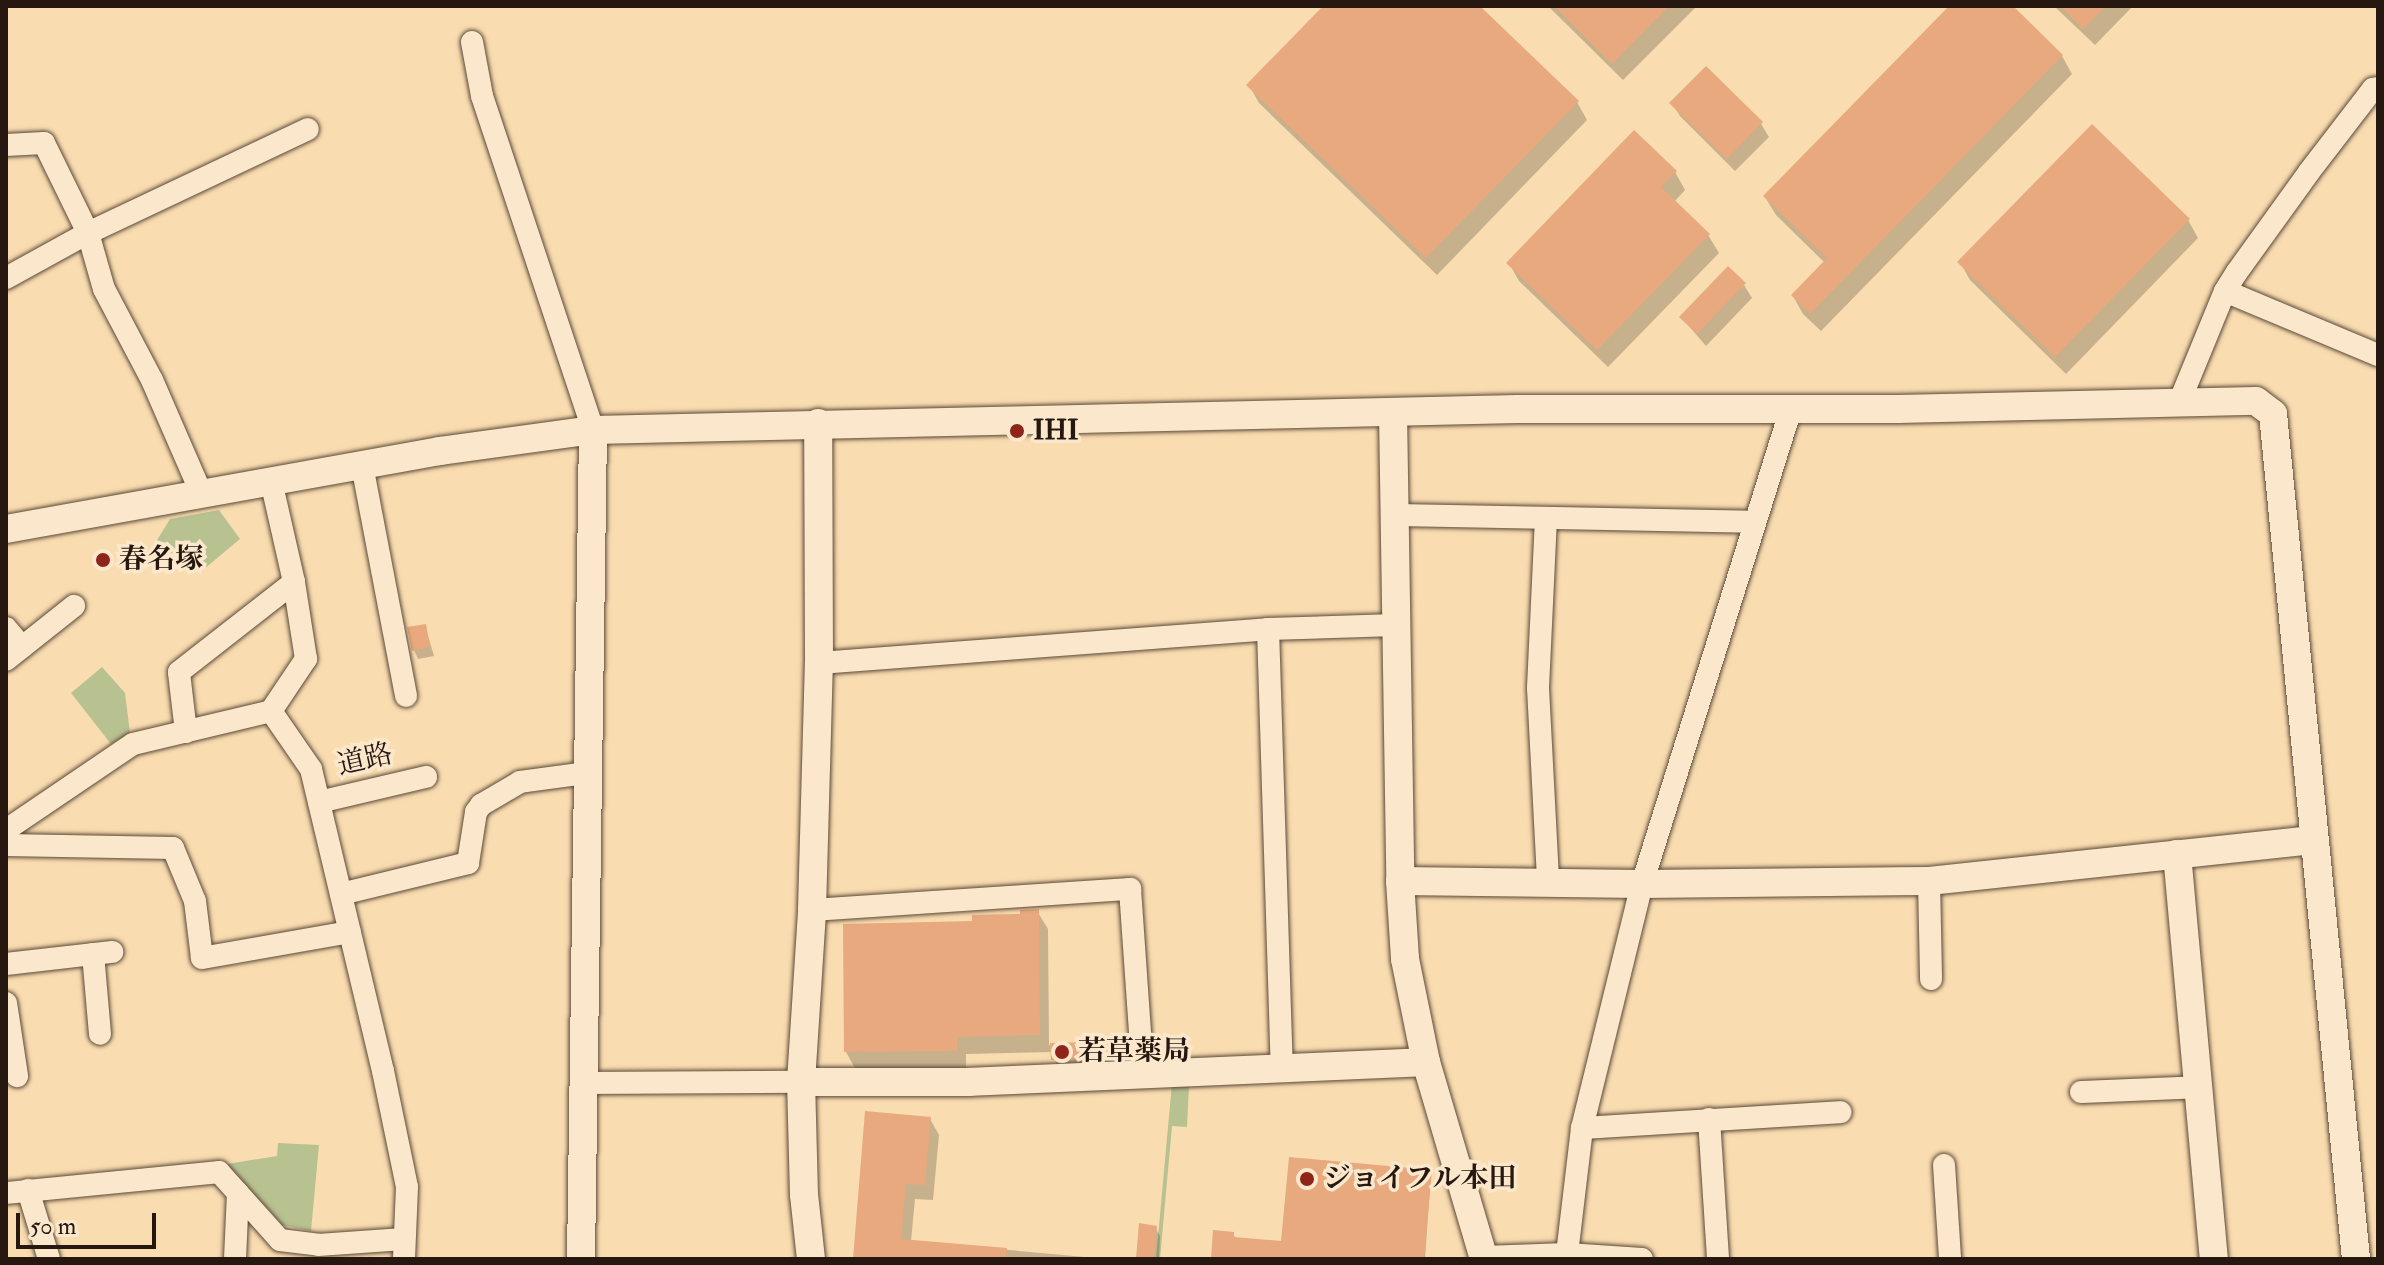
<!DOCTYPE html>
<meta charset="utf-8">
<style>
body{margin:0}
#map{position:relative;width:2384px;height:1265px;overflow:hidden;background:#f9dcb0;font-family:"IM FELL Double Pica","Noto Serif JP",serif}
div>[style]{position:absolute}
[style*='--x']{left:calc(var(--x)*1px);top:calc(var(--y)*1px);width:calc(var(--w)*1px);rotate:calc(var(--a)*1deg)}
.green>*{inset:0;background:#b8c290}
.shadow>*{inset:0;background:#0003}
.building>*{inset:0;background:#e7a97d}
.roads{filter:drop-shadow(0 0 2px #5b4938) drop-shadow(0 0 2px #5b4938)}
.minor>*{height:22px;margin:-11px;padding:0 11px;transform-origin:11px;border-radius:11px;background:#fbe8cc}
.tertiary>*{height:28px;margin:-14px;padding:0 14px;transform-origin:14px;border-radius:14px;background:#fbe8cc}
.dots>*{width:22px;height:22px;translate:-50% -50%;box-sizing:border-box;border:4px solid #fbe8cc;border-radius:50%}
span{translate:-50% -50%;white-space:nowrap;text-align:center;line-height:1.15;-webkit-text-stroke:7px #fbe8cc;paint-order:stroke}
.poi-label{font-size:28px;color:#261810;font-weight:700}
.left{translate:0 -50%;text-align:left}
.street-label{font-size:28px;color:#261810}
.frame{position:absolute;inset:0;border:8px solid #261810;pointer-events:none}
.scale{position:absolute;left:16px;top:1213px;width:140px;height:36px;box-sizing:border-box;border:4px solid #261810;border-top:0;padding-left:10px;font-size:24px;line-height:28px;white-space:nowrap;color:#261810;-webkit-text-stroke:6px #fbe8cc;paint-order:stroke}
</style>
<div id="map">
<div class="green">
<div style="clip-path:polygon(219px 510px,240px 539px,204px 569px,189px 550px,146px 558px,170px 519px)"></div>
<div style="clip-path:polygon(102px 667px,125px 693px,130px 733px,111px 744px,71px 693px)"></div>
<div style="clip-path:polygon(1172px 1083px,1189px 1086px,1187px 1127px,1172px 1126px,1160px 1259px,1156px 1259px)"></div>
<div style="clip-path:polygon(278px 1143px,319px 1145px,311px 1231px,282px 1225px,227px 1164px,277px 1156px)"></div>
</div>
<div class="shadow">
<div style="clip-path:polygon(1325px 6px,1478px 6px,1577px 102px,1587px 120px,1437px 275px,1259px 103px,1249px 85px)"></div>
<div style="clip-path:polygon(1548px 6px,1697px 6px,1623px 80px)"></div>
<div style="clip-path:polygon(1952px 6px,2010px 6px,2062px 56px,2072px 74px,1821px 331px,1803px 314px,1793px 296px,1825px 263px,1776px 215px,1765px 197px)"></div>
<div style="clip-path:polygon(2054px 6px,2133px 6px,2095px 45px)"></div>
<div style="clip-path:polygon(1706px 69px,1761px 124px,1769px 137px,1735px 171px,1680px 116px,1672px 103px)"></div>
<div style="clip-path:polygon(1675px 172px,1685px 190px,1674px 202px,1708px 235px,1719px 253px,1608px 367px,1519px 281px,1509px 263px)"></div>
<div style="clip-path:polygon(2188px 220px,2198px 238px,2066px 374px,1970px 280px,1960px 262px)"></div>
<div style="clip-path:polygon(1744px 285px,1752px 298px,1706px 346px,1681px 317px)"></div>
<div style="clip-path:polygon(425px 626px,434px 656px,418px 659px,414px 650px)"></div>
<div style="clip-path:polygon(1037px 911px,1048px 929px,1049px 1045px,1125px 1043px,1131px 1064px,1058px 1068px,1052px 1052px,966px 1054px,966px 1069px,856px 1070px,846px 1052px,974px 923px)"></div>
<div style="clip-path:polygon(930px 1119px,939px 1135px,933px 1200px,915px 1199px,911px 1241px,1107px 1259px,855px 1259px)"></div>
<div style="clip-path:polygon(1431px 1172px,1425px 1259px,1213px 1258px,1233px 1234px,1236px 1239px,1283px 1244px)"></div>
<div style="clip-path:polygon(1155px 1227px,1160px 1236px,1159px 1259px,1138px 1259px)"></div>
</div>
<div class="building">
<div style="clip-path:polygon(1323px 6px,1480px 6px,1579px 101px,1426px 258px,1246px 85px)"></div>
<div style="clip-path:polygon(1554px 6px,1669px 6px,1612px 64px)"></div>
<div style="clip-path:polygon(1949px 6px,2013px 6px,2063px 55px,1810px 314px,1791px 295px,1827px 258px,1763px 196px)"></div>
<div style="clip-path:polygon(2060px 6px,2106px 6px,2083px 29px)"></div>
<div style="clip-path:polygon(1706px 66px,1763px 122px,1727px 159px,1669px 103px)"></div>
<div style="clip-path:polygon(2092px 124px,2190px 219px,2055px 357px,1957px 262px)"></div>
<div style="clip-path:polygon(1634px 130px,1677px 171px,1661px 187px,1710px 234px,1597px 350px,1506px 263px)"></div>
<div style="clip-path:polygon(1728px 266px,1746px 283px,1697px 334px,1679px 317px)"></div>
<div style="clip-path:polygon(426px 624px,430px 647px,412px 651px,407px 627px)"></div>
<div style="clip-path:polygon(1039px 909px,1040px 1035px,957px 1037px,957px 1051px,844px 1052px,843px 924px,972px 921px,972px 915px,1020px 914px,1020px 910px)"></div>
<div style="clip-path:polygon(1127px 1041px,1126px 1058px,1051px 1060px,1050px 1043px)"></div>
<div style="clip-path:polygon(865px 1111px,931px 1117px,925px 1185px,906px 1184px,901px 1239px,1007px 1248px,1006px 1259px,853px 1259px)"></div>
<div style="clip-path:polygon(1289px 1157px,1432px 1170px,1424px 1259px,1211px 1258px,1213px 1230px,1234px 1232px,1234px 1237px,1281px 1241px)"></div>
<div style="clip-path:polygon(1139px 1223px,1157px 1226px,1154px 1259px,1136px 1259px)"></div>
</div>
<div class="roads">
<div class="minor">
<div style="--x:472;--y:42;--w:55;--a:79.5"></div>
<div style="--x:482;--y:96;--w:352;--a:71.6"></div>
<div style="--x:6;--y:145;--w:38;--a:-3"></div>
<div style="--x:44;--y:143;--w:100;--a:63.9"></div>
<div style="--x:88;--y:233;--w:58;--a:74.1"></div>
<div style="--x:104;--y:289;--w:103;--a:62.2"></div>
<div style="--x:152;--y:380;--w:125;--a:66.5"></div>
<div style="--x:6;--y:278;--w:94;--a:-28.8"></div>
<div style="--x:88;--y:233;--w:243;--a:-25.3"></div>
<div style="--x:2225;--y:291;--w:166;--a:22.7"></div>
<div style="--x:2179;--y:403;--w:121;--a:-67.7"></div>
<div style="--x:2225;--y:291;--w:22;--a:-58"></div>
<div style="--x:2237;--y:272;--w:123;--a:-54.2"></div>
<div style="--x:2309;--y:172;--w:105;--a:-52.4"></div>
<div style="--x:2373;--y:89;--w:5;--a:-11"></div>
<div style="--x:362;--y:465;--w:235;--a:79.2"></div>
<div style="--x:1395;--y:515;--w:359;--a:1.1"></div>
<div style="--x:1546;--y:518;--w:170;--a:92.7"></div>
<div style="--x:1538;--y:688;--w:192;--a:87"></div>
<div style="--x:6;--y:628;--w:25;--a:50"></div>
<div style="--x:1268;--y:629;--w:439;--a:88.2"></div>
<div style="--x:6;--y:660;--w:87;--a:-38.5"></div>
<div style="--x:819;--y:663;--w:450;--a:-4.3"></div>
<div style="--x:1268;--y:629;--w:128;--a:-1.8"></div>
<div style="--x:271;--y:711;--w:70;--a:55.4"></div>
<div style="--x:311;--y:769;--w:310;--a:76.6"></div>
<div style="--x:383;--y:1071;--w:118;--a:78.3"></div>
<div style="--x:407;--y:1187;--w:72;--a:92.4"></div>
<div style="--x:186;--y:732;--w:60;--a:-96.7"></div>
<div style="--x:179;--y:672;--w:146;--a:-38"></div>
<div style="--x:319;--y:802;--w:110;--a:-13.2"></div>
<div style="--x:6;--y:830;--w:153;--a:-34.1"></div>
<div style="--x:133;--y:744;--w:142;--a:-13.4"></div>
<div style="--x:271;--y:711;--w:63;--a:-56.1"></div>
<div style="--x:306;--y:659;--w:78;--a:-98.9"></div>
<div style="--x:294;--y:582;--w:104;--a:-102.8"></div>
<div style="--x:6;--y:845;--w:167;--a:1"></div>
<div style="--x:173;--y:848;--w:57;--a:67.5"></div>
<div style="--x:195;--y:901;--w:57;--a:83"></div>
<div style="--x:202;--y:958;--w:150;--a:-10"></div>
<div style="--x:1929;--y:881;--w:98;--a:88.8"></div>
<div style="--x:341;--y:894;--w:131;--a:-13.7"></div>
<div style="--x:468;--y:863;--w:52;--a:-81.1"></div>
<div style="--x:476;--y:812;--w:9;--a:-54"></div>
<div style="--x:481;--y:805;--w:45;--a:-30.5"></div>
<div style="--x:520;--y:782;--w:68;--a:-7.7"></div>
<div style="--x:812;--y:910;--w:319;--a:-3.8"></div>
<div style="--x:1130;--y:889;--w:186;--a:86"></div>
<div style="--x:93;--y:954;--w:80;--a:85"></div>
<div style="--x:6;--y:964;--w:107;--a:-6.5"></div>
<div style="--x:6;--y:1003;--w:74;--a:81.4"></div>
<div style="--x:583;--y:1083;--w:218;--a:-0.3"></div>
<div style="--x:2081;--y:1092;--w:117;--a:-2.4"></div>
<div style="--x:1709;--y:1119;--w:140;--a:86.3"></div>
<div style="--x:1582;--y:1128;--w:259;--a:-3.5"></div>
<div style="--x:1944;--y:1165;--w:94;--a:86.3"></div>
<div style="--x:28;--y:1190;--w:72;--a:73.1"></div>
<div style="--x:6;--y:1193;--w:214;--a:-5.6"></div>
<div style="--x:219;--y:1172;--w:91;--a:48.1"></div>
<div style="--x:280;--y:1240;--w:38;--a:7"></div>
<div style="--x:318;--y:1245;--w:86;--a:-4"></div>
<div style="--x:1567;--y:1254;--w:127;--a:-83.2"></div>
<div style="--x:1582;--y:1128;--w:251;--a:-76.2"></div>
<div style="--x:1642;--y:884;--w:498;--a:-72.6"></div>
<div style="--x:1484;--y:1257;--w:83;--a:-2.1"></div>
<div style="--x:1567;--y:1254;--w:75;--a:3.8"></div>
<div style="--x:235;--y:1259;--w:66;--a:-87.4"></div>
</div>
<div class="tertiary">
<div style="--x:1393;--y:412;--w:469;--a:89.1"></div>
<div style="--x:1400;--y:881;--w:78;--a:86.3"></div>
<div style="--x:1405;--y:959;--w:105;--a:78.5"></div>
<div style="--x:1426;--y:1062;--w:205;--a:73.6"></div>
<div style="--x:6;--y:529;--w:441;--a:-10.2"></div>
<div style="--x:440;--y:451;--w:154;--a:-7.8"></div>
<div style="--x:593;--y:430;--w:925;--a:-1.3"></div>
<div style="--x:1518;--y:409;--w:380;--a:0"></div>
<div style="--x:1898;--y:409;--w:358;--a:-1.3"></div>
<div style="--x:2256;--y:401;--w:21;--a:37"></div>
<div style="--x:2273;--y:414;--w:849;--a:84.39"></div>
<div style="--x:2177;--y:854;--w:407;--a:84.8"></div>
<div style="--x:1400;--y:881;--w:242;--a:0.7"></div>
<div style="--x:1642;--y:884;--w:287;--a:-0.6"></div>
<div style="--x:1929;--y:881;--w:386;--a:-6.1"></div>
<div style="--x:801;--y:1082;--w:168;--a:0"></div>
<div style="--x:969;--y:1082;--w:457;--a:-2.5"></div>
<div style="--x:581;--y:1259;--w:829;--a:-89.17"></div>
<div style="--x:811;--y:1259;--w:64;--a:-96.2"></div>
<div style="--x:804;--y:1195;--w:113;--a:-91.5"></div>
<div style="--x:801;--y:1082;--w:172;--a:-86.3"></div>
<div style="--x:812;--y:910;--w:247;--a:-88.4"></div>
<div style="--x:819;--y:663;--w:240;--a:-90.2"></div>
</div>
</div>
<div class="dots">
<div style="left:1017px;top:431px;background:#8f2418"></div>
<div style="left:103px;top:560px;background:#8f2418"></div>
<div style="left:1062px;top:1052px;background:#8f2418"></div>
<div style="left:1307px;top:1179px;background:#8f2418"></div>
</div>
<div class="poi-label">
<span class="left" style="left:1033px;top:431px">IHI</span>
<span class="left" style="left:119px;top:560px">春名塚</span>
<span class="left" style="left:1078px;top:1052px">若草薬局</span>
<span class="left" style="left:1323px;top:1179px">ジョイフル本田</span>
</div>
<div class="street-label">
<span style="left:365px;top:760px;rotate:-13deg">道路</span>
</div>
<div class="frame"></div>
<div class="scale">50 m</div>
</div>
